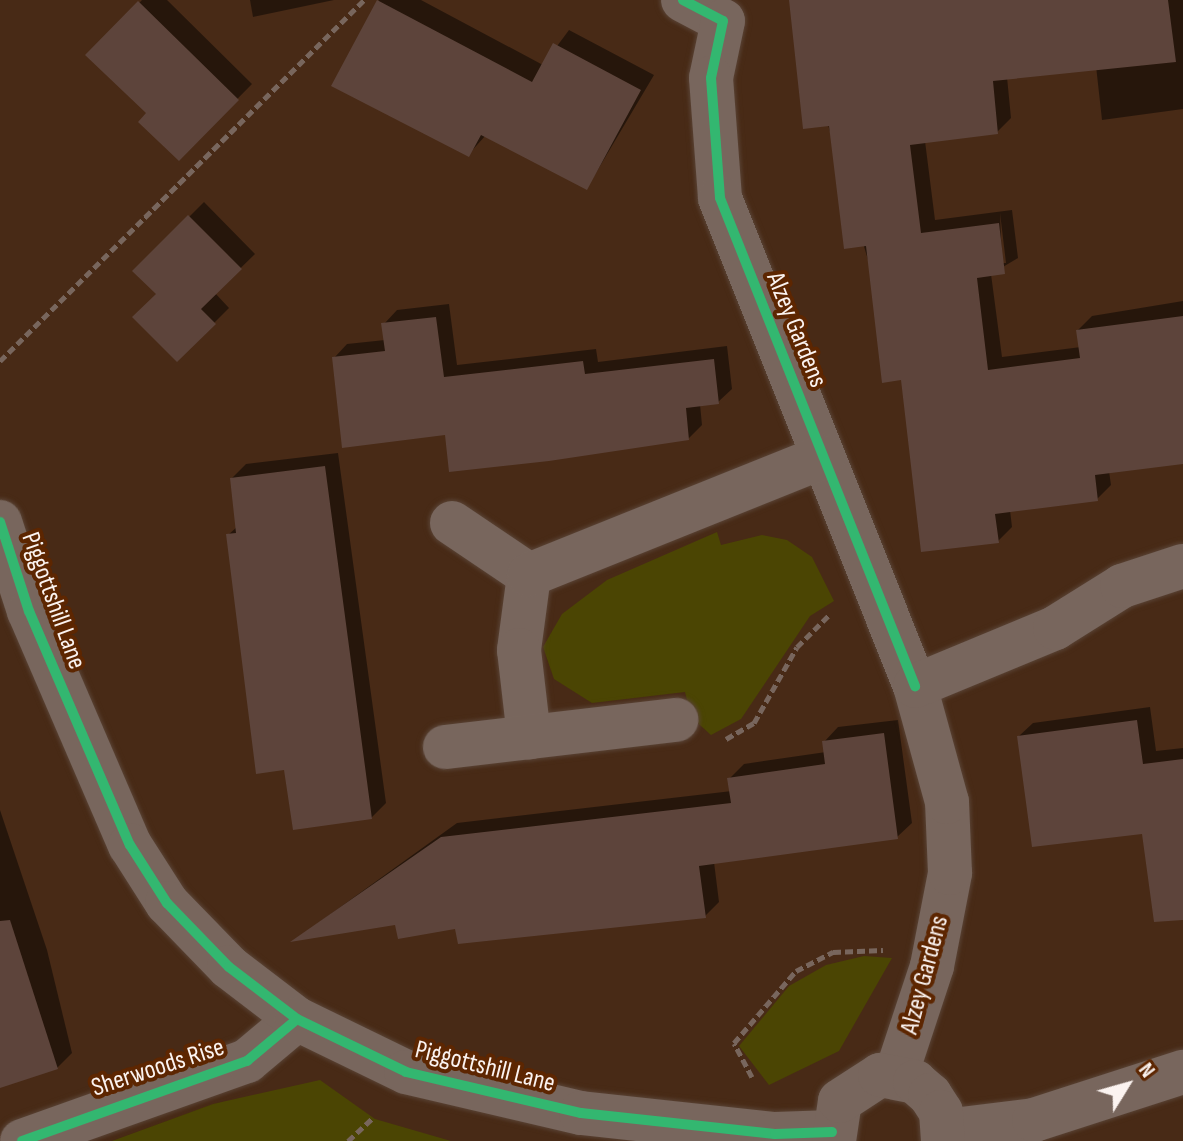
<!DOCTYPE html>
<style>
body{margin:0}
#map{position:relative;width:1183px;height:1141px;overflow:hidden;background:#482a16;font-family:"Sofia Sans Condensed",sans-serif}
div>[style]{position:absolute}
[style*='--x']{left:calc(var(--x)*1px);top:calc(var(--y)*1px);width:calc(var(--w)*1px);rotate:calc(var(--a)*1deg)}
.green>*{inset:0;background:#4b4503}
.shadow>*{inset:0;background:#0007}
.building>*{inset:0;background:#5d443b}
.path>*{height:5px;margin-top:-2.5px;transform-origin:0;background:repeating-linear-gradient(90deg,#78665d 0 8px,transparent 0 12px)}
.roads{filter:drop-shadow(0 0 2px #594335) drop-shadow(0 0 2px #594335)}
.minor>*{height:44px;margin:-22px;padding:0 22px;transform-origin:22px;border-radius:22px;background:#78665d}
.tertiary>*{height:44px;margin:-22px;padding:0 22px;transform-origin:22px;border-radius:22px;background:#78665d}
.cycleway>*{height:10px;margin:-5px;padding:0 5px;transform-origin:5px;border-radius:5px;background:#33b770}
span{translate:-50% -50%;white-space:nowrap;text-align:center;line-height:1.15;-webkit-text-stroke:8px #5d2601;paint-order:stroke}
.street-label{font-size:26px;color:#fbf3f0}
.north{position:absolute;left:1087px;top:1045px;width:80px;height:80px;-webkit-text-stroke:6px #5d2601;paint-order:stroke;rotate:53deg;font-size:22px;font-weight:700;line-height:32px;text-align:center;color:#fbf3f0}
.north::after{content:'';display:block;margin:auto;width:28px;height:36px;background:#fbf3f0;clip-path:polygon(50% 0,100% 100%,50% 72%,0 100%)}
</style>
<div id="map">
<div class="green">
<div style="clip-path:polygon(717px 532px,721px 545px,762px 535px,787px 540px,812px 557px,834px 601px,810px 616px,741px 719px,711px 735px,691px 717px,685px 692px,592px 703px,554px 679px,543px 647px,562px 614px,607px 580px)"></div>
<div style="clip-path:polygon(864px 956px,892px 958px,839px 1051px,769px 1085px,739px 1046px,789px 986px,826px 965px)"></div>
<div style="clip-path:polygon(320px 1080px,375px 1119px,451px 1141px,112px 1141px,213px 1104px)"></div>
</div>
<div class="shadow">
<div style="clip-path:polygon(142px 0,167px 0,252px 84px,179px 158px,149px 113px,88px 55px)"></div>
<div style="clip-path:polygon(250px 0,334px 0,253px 17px)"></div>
<div style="clip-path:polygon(379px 0,421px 0,543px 65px,569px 30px,654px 75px,587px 188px,486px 135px,468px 155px,334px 86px)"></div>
<div style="clip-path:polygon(evenodd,791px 0,1183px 0,1183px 109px,1102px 120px,1096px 66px,1007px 77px,1011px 118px,997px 132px,925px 141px,935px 220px,1012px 210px,1018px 258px,991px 274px,1002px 357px,1081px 347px,1078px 330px,1092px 316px,1183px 301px,1183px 457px,1109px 471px,1111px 485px,1097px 499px,1010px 510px,1012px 527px,998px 541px,903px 378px,791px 0,1000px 213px,1006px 263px,1002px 263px,1000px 213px)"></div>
<div style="clip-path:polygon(204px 202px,255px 254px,215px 293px,229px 308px,177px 360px,159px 294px,135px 271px)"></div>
<div style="clip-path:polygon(449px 304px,457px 365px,596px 349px,598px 362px,727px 346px,732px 389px,718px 402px,700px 404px,702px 425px,688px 439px,447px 433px,334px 358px,347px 344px,385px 340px,384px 324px,397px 310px)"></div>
<div style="clip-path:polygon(338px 453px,386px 803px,371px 818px,286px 768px,228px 535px,238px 526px,232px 478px,246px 464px)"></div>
<div style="clip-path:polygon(1150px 707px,1156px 751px,1183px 748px,1183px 852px,1143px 831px,1019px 736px,1033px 723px)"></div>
<div style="clip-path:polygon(898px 720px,912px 823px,897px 837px,714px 862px,719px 902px,705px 916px,397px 923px,296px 939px,457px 823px,732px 791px,730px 778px,744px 764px,826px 752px,824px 742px,838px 727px)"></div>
<div style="clip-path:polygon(0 810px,47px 950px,72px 1053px,57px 1068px,0 1086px)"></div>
</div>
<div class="building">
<div style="clip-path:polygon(377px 0,532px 82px,553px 43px,641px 90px,587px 190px,481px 135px,469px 157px,331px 86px)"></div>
<div style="clip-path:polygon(789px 0,1168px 0,1176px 62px,993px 81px,998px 134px,910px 145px,921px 233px,999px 223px,1005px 274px,977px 278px,988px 370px,1080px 358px,1076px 330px,1183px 316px,1183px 464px,1095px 475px,1098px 501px,995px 514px,999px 543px,921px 552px,901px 380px,882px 383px,866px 246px,844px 249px,829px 126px,803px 129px)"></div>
<div style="clip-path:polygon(138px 1px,239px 100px,179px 161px,138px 122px,146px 113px,85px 55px)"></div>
<div style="clip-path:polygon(188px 215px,242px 269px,201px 309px,216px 324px,177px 362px,132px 317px,156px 294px,132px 271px)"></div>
<div style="clip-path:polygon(436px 317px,444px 377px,583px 361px,585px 374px,714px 359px,719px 404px,686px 408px,689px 440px,549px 461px,449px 472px,445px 435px,342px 448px,332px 357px,385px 351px,381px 323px)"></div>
<div style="clip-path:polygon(325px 466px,372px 819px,293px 830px,284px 770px,256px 774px,226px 534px,236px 533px,230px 478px)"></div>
<div style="clip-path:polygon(1137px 720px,1143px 764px,1183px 759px,1183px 920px,1154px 922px,1142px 834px,1032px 847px,1017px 736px)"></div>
<div style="clip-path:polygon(884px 733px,898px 839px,699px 866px,706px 918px,458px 944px,455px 929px,398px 939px,395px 925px,290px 942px,441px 837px,731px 803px,727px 778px,825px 764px,822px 741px)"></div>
<div style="clip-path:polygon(10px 920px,58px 1069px,0 1088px,0 921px)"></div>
</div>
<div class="path">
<div style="--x:0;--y:361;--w:513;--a:-44.76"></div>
<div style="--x:726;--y:739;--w:32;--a:-30"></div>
<div style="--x:754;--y:723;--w:87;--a:-60.5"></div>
<div style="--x:797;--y:647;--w:45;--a:-45"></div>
<div style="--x:752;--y:1077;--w:38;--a:-118"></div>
<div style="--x:734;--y:1043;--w:95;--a:-49.3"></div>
<div style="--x:796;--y:971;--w:42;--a:-27.2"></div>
<div style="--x:833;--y:952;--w:50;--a:-2.3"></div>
<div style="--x:348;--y:1141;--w:35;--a:-43"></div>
</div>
<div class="roads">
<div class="minor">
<div style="--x:683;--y:0;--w:45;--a:27.7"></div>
<div style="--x:723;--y:21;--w:58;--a:101.9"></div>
<div style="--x:711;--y:78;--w:120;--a:85.7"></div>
<div style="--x:720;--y:198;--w:526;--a:68.22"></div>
<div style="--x:452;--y:523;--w:93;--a:34"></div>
<div style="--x:529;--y:575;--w:76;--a:97.6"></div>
<div style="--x:519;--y:650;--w:88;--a:83.4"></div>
<div style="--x:529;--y:575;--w:317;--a:-21.9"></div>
<div style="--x:445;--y:747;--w:233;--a:-6.7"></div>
<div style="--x:896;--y:1075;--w:115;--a:-71.7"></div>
<div style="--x:932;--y:966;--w:95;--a:-79"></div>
<div style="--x:950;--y:873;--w:71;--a:-92.4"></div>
<div style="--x:947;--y:802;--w:120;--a:-105.4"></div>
<div style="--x:915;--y:686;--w:152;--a:-22.5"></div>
<div style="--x:1055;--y:628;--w:79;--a:-32.1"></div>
<div style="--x:1122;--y:586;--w:64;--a:-18.2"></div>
<div style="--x:945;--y:1131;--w:90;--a:-7"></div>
<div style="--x:1034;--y:1120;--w:157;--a:-17.9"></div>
<div style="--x:22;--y:1141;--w:239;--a:-19.6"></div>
<div style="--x:247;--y:1061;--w:65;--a:-40"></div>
</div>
<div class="tertiary">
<div style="--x:0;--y:522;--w:94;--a:72"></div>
<div style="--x:29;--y:611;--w:255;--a:66.7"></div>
<div style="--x:130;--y:845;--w:69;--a:57.5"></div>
<div style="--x:167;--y:903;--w:89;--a:45.9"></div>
<div style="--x:229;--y:967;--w:86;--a:37.4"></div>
<div style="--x:297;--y:1019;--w:121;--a:25.9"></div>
<div style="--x:406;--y:1072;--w:180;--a:13.2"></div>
<div style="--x:581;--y:1113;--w:195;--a:6.2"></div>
<div style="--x:775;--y:1134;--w:57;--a:-2"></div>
<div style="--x:834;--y:1141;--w:40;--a:-81.5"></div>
<div style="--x:840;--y:1101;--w:48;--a:-33"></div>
<div style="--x:880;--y:1075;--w:36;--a:11"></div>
<div style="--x:915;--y:1082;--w:20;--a:41"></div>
<div style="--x:930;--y:1095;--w:20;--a:57"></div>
<div style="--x:941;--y:1112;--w:29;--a:86"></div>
</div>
</div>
<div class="cycleway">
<div style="--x:683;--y:0;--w:45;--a:27.7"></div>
<div style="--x:723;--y:21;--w:58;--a:101.9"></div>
<div style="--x:711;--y:78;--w:120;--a:85.7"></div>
<div style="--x:720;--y:198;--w:526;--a:68.22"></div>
<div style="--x:0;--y:522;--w:94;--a:72"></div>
<div style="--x:29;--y:611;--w:255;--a:66.7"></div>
<div style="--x:130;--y:845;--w:69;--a:57.5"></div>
<div style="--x:167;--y:903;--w:89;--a:45.9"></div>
<div style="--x:229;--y:967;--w:86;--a:37.4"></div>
<div style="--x:297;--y:1019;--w:121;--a:25.9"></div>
<div style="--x:406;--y:1072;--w:180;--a:13.2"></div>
<div style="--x:581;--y:1113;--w:195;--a:6.2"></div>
<div style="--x:775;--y:1134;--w:57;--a:-2"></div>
<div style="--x:22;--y:1141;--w:239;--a:-19.6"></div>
<div style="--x:247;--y:1061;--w:65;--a:-40"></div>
</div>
<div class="street-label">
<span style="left:796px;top:330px;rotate:68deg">Alzey Gardens</span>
<span style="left:53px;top:601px;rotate:70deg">Piggottshill Lane</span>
<span style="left:925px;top:975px;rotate:-75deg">Alzey Gardens</span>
<span style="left:485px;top:1067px;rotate:14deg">Piggottshill Lane</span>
<span style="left:158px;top:1068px;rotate:-18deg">Sherwoods Rise</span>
</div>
<div class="north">N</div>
</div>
